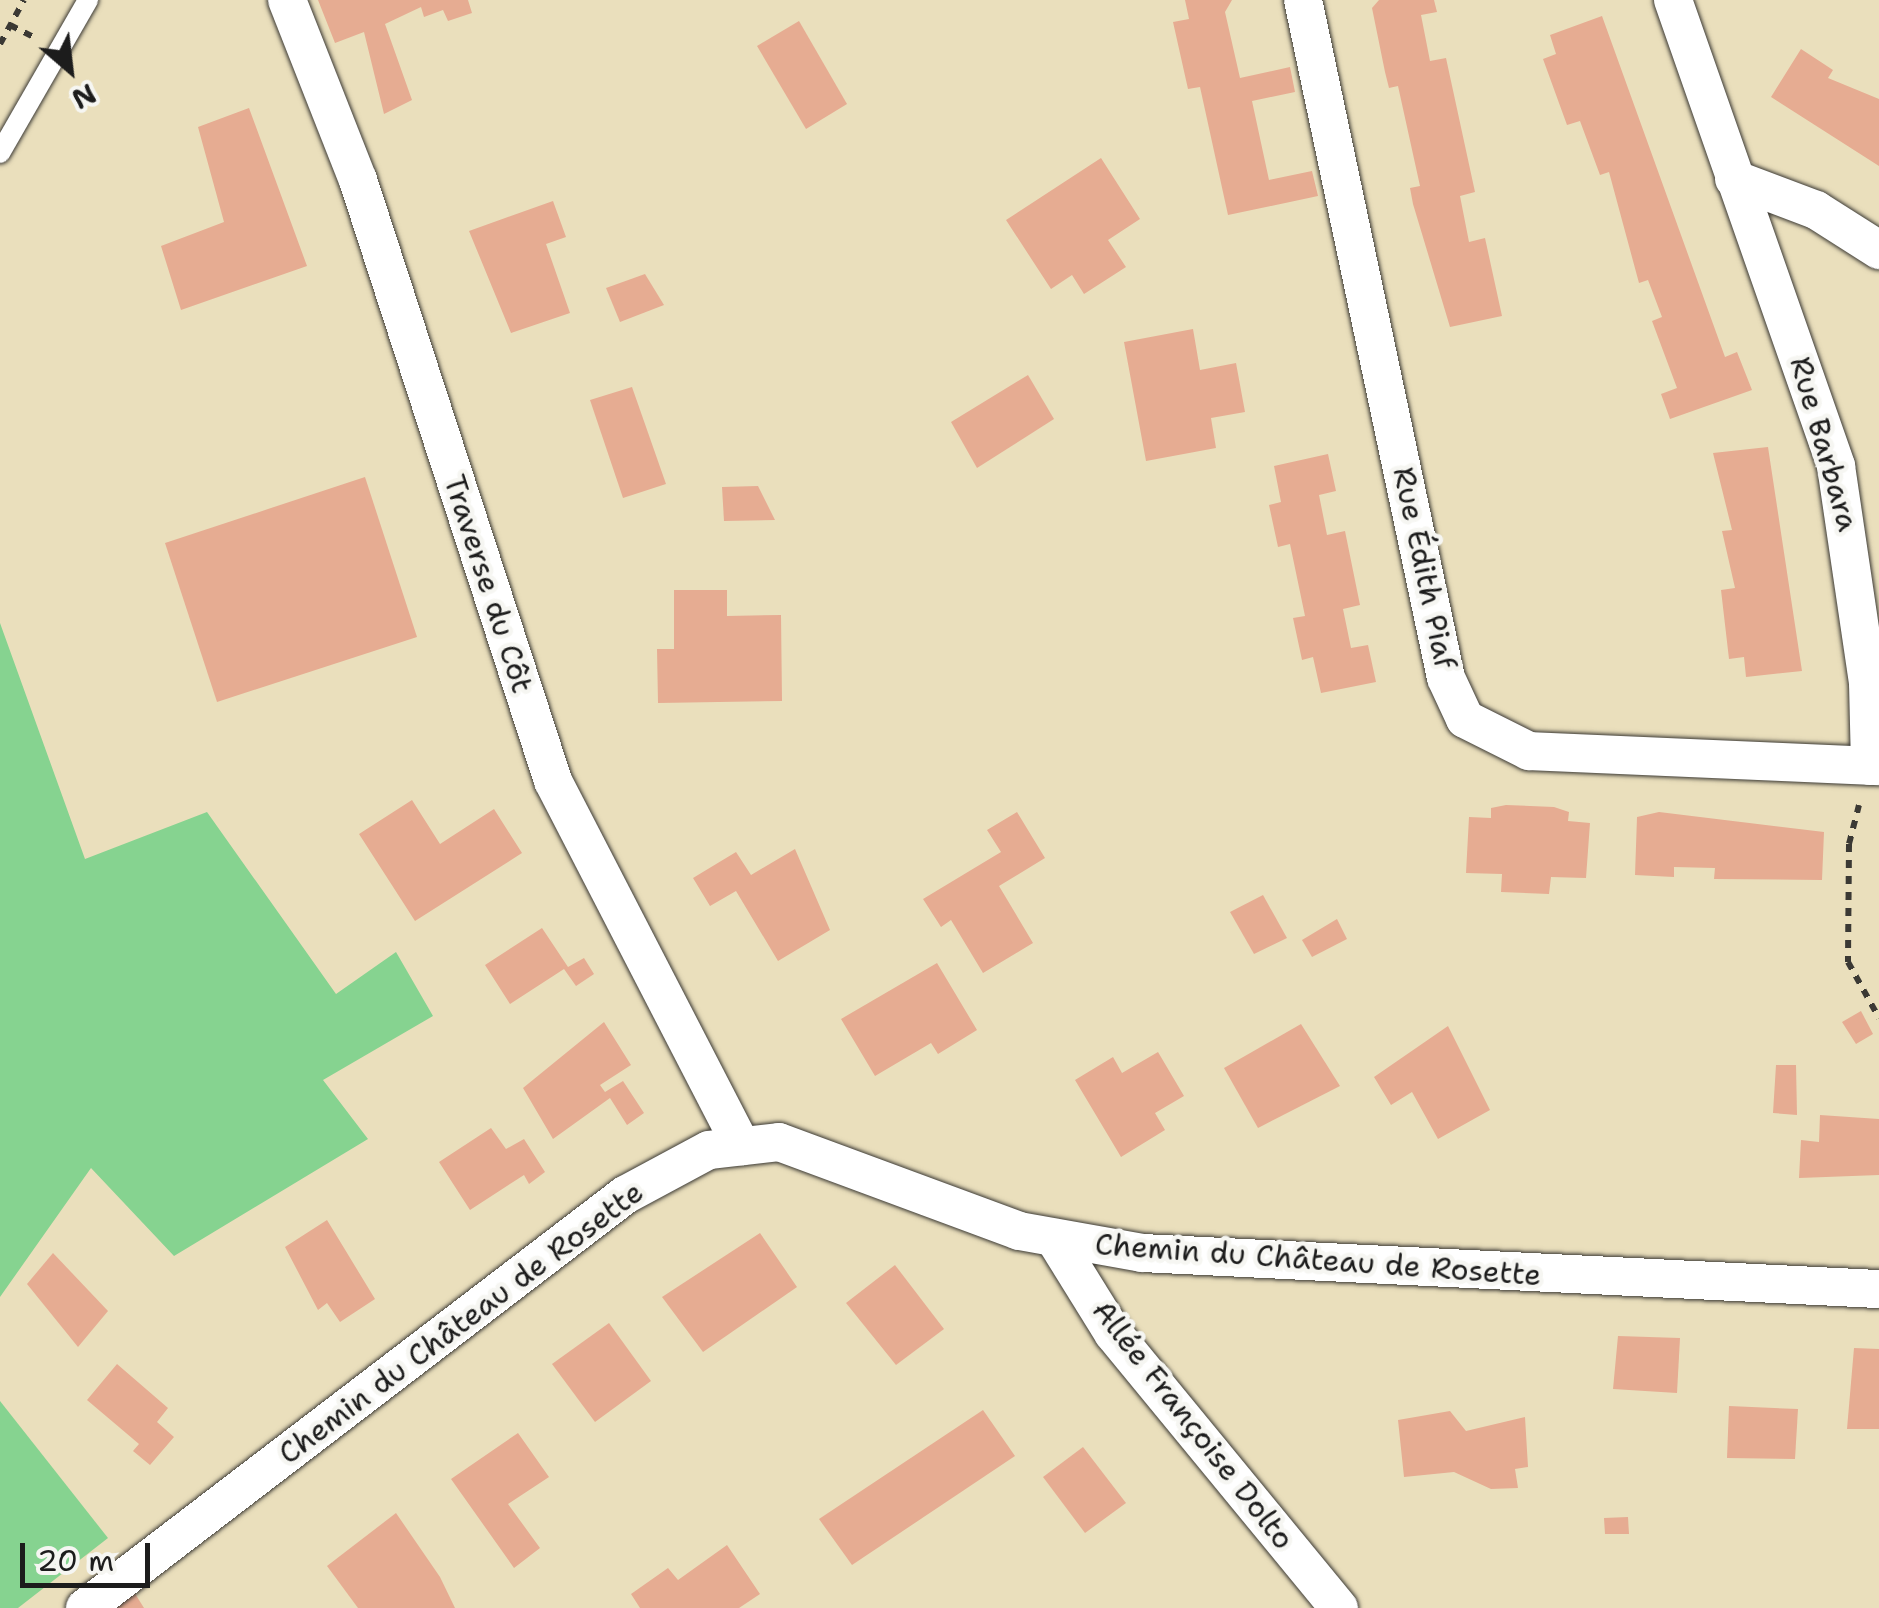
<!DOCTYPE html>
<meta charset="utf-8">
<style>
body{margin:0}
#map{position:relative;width:1879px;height:1608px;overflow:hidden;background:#eadfbc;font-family:"Shantell Sans",sans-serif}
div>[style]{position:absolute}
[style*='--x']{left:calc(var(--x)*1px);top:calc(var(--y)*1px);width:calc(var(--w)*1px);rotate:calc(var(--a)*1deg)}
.green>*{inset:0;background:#86d390}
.building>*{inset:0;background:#e6ac92}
.path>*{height:6px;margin-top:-3px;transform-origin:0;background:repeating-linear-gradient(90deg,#3b3934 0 8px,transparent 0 16px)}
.roads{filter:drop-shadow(0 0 2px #3b3934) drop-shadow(0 0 2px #3b3934)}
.service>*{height:20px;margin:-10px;padding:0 10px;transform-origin:10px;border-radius:10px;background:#fff}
.minor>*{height:38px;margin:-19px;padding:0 19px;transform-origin:19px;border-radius:19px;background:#fff}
span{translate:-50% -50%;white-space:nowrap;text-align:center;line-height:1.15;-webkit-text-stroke:9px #f6f6f2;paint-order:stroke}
.street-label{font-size:30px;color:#1c1c1c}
.north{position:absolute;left:20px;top:20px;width:100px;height:100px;-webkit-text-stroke:8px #f6f6f2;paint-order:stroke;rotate:152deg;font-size:28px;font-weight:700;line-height:40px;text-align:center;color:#1c1c1c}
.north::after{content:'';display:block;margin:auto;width:35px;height:45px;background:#1c1c1c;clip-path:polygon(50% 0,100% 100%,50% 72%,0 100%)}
.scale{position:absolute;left:20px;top:1543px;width:130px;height:45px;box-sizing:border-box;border:5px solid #1c1c1c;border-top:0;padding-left:12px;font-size:30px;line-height:35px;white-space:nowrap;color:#1c1c1c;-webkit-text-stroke:8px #f6f6f2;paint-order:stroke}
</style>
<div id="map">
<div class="green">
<div style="clip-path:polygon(0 623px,85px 859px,207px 812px,336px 994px,396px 952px,433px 1016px,323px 1080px,368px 1139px,174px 1256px,91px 1168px,0 1297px)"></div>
<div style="clip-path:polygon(0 1401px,108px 1538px,18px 1608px,0 1608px)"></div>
</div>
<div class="building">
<div style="clip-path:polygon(318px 0,468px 0,472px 13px,448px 21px,443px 10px,424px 17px,421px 7px,385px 24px,412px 100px,384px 114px,364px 32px,335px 43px)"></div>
<div style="clip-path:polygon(1185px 0,1232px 0,1225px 12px,1240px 78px,1290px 67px,1295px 92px,1252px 101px,1269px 180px,1312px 171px,1318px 196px,1228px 215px,1200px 87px,1188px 89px,1173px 22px,1189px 19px)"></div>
<div style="clip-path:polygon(1379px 0,1434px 0,1437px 12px,1421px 15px,1430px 61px,1446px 58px,1475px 192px,1460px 196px,1469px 242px,1485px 238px,1502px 316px,1450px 327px,1413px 204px,1410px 188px,1420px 186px,1398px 86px,1389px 88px,1385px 72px,1372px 8px)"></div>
<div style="clip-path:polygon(1602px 16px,1725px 357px,1737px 352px,1752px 390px,1670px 419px,1661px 394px,1677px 388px,1652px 321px,1662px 317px,1648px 280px,1639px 283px,1609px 172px,1600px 175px,1580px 121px,1567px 125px,1543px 59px,1556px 54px,1550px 35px)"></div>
<div style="clip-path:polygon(799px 21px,847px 104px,806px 129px,757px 46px)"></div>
<div style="clip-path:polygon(1801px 49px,1833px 70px,1828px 78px,1879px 99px,1879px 166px,1771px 97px)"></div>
<div style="clip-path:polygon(249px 108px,307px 266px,181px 310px,161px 246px,224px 222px,198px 127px)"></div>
<div style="clip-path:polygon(1101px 158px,1140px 219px,1108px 240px,1126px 267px,1084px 294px,1072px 275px,1051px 289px,1006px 220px)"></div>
<div style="clip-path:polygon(553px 201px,566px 237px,546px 244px,570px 313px,511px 333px,469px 231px)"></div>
<div style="clip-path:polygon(645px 274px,664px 305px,620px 322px,606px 288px)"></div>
<div style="clip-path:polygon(1193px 329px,1200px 370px,1236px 363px,1245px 412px,1211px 418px,1216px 448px,1146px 461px,1124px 342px)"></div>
<div style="clip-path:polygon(1028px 375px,1054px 419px,977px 468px,951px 422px)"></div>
<div style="clip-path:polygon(632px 387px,666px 484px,623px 498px,590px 400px)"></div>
<div style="clip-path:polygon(1768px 447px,1802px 671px,1746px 677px,1744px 657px,1729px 659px,1721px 590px,1735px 588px,1722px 531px,1732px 530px,1713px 453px)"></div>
<div style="clip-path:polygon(1328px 454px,1336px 491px,1319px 495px,1327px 535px,1345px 531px,1360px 605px,1343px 609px,1351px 648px,1368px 645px,1376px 682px,1321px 693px,1313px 657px,1302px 660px,1293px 618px,1305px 616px,1290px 544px,1278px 547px,1269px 505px,1281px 502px,1274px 466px)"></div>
<div style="clip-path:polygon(365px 477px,417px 637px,217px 702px,165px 543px)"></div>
<div style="clip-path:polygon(758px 486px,775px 520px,724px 521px,722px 487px)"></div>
<div style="clip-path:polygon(674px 590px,727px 590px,727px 616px,781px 615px,782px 701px,658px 703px,657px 649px,674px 649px)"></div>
<div style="clip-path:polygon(412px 800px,440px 844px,494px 809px,522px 853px,415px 921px,359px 834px)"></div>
<div style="clip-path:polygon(1506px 805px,1554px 807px,1569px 812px,1568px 821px,1590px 823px,1586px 878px,1551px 877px,1549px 894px,1501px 892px,1502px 874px,1466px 873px,1469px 817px,1491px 818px,1491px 808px)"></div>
<div style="clip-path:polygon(1017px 812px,1045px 858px,999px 886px,1033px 943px,983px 973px,951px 920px,941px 927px,923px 899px,1001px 852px,987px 830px)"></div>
<div style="clip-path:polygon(1659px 812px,1824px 832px,1822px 880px,1714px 879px,1715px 868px,1674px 867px,1674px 877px,1635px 875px,1637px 817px)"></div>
<div style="clip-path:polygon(795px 849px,830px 930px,778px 961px,736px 891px,710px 906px,693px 878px,736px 852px,751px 875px)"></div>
<div style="clip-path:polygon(1263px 895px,1287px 938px,1254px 954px,1230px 912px)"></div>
<div style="clip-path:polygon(1337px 919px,1347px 939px,1312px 957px,1302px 940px)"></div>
<div style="clip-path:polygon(542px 928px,568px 967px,584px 958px,594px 974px,576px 986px,564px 969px,510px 1004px,485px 965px)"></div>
<div style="clip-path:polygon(937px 963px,977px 1030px,938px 1054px,931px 1043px,875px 1076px,841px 1019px)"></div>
<div style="clip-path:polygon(1861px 1011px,1873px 1034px,1856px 1044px,1842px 1022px)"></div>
<div style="clip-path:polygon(604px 1022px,631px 1065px,600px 1085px,605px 1092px,623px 1081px,644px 1113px,627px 1125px,610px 1098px,553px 1139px,523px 1088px)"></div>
<div style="clip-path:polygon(1301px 1024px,1340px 1086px,1258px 1128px,1224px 1068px)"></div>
<div style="clip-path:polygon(1448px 1026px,1490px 1110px,1438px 1139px,1412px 1092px,1391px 1105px,1374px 1077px)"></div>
<div style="clip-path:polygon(1158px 1052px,1184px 1096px,1155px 1113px,1165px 1130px,1121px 1157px,1075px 1080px,1113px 1057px,1122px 1073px)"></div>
<div style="clip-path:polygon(1776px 1065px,1796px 1065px,1797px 1115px,1773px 1113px)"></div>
<div style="clip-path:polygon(1820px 1115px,1879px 1119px,1879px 1175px,1799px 1178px,1801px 1140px,1819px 1142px)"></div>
<div style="clip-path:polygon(491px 1128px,506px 1149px,524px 1139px,545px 1172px,529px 1184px,524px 1175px,470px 1210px,439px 1162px)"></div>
<div style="clip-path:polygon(327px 1220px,375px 1299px,340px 1322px,327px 1303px,318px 1310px,285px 1247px)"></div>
<div style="clip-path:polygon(760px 1233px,797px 1287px,703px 1352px,662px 1297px)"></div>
<div style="clip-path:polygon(53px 1253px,108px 1311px,78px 1347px,27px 1284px)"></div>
<div style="clip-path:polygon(895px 1265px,944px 1329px,896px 1365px,846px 1303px)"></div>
<div style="clip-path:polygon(609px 1323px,651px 1381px,595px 1422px,552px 1364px)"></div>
<div style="clip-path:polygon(1618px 1336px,1680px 1338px,1677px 1393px,1613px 1389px)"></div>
<div style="clip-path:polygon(1854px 1348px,1879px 1349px,1879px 1429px,1847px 1429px)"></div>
<div style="clip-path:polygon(117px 1364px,168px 1408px,157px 1422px,174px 1437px,150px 1465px,133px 1451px,139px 1444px,87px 1400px)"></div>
<div style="clip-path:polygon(1729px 1406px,1798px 1409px,1795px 1459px,1727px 1458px)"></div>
<div style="clip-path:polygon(983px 1410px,1015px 1456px,852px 1565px,819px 1519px)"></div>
<div style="clip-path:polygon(1450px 1411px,1466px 1431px,1525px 1417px,1528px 1467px,1515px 1469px,1518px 1488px,1491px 1489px,1454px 1472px,1404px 1477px,1398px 1420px)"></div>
<div style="clip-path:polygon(518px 1433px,549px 1477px,508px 1504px,540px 1548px,514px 1568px,451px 1479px)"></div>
<div style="clip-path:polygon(1083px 1447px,1126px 1503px,1085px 1533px,1043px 1477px)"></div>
<div style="clip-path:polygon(396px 1513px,440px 1577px,455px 1608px,358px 1608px,327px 1566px)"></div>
<div style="clip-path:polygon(1628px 1517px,1629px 1534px,1605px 1534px,1604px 1518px)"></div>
<div style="clip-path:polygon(727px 1545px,760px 1594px,739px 1608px,640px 1608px,631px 1594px,668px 1568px,678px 1580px)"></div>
<div style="clip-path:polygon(134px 1592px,144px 1608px,113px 1608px)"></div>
</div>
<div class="path">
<div style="--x:10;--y:25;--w:25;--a:27"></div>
<div style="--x:0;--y:44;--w:50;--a:-61.4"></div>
<div style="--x:1859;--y:805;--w:40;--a:104.4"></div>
<div style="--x:1849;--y:844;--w:118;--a:90.5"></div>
<div style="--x:1848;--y:962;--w:64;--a:61"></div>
</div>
<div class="roads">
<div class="service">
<div style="--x:0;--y:153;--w:177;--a:-60.1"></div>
</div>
<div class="minor">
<div style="--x:287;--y:0;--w:193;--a:68.5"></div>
<div style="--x:358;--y:180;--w:632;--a:72.02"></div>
<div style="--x:553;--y:781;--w:411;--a:62.7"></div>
<div style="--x:1303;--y:0;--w:693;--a:78.09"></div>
<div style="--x:1446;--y:678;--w:45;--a:65.1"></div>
<div style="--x:1465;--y:719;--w:72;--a:26.6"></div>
<div style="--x:1529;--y:751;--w:350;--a:2.5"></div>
<div style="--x:1673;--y:0;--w:494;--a:70.7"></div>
<div style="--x:1836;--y:466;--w:219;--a:81.6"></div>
<div style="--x:1868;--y:683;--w:83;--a:88.6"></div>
<div style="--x:1734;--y:179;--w:88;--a:20.7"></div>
<div style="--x:1816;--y:210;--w:75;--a:32.4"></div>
<div style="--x:1054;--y:1238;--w:112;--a:58.2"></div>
<div style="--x:1113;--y:1333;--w:356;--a:50.6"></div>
<div style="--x:85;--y:1608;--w:680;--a:-37.41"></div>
<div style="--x:625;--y:1195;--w:95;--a:-28.2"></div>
<div style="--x:709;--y:1150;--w:70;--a:-6.5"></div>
<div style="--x:779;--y:1142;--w:256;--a:20.3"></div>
<div style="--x:1019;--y:1231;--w:125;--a:10.1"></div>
<div style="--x:1142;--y:1253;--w:738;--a:2.8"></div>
</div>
</div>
<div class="street-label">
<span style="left:1824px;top:444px;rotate:74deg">Rue Barbara</span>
<span style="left:1424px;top:568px;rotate:78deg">Rue Édith Piaf</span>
<span style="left:488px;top:584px;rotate:72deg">Traverse du Côt</span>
<span style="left:1318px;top:1260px;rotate:4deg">Chemin du Château de Rosette</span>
<span style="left:461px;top:1323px;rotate:-37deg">Chemin du Château de Rosette</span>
<span style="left:1193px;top:1425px;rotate:52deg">Allée Françoise Dolto</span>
</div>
<div class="north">N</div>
<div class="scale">20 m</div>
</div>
